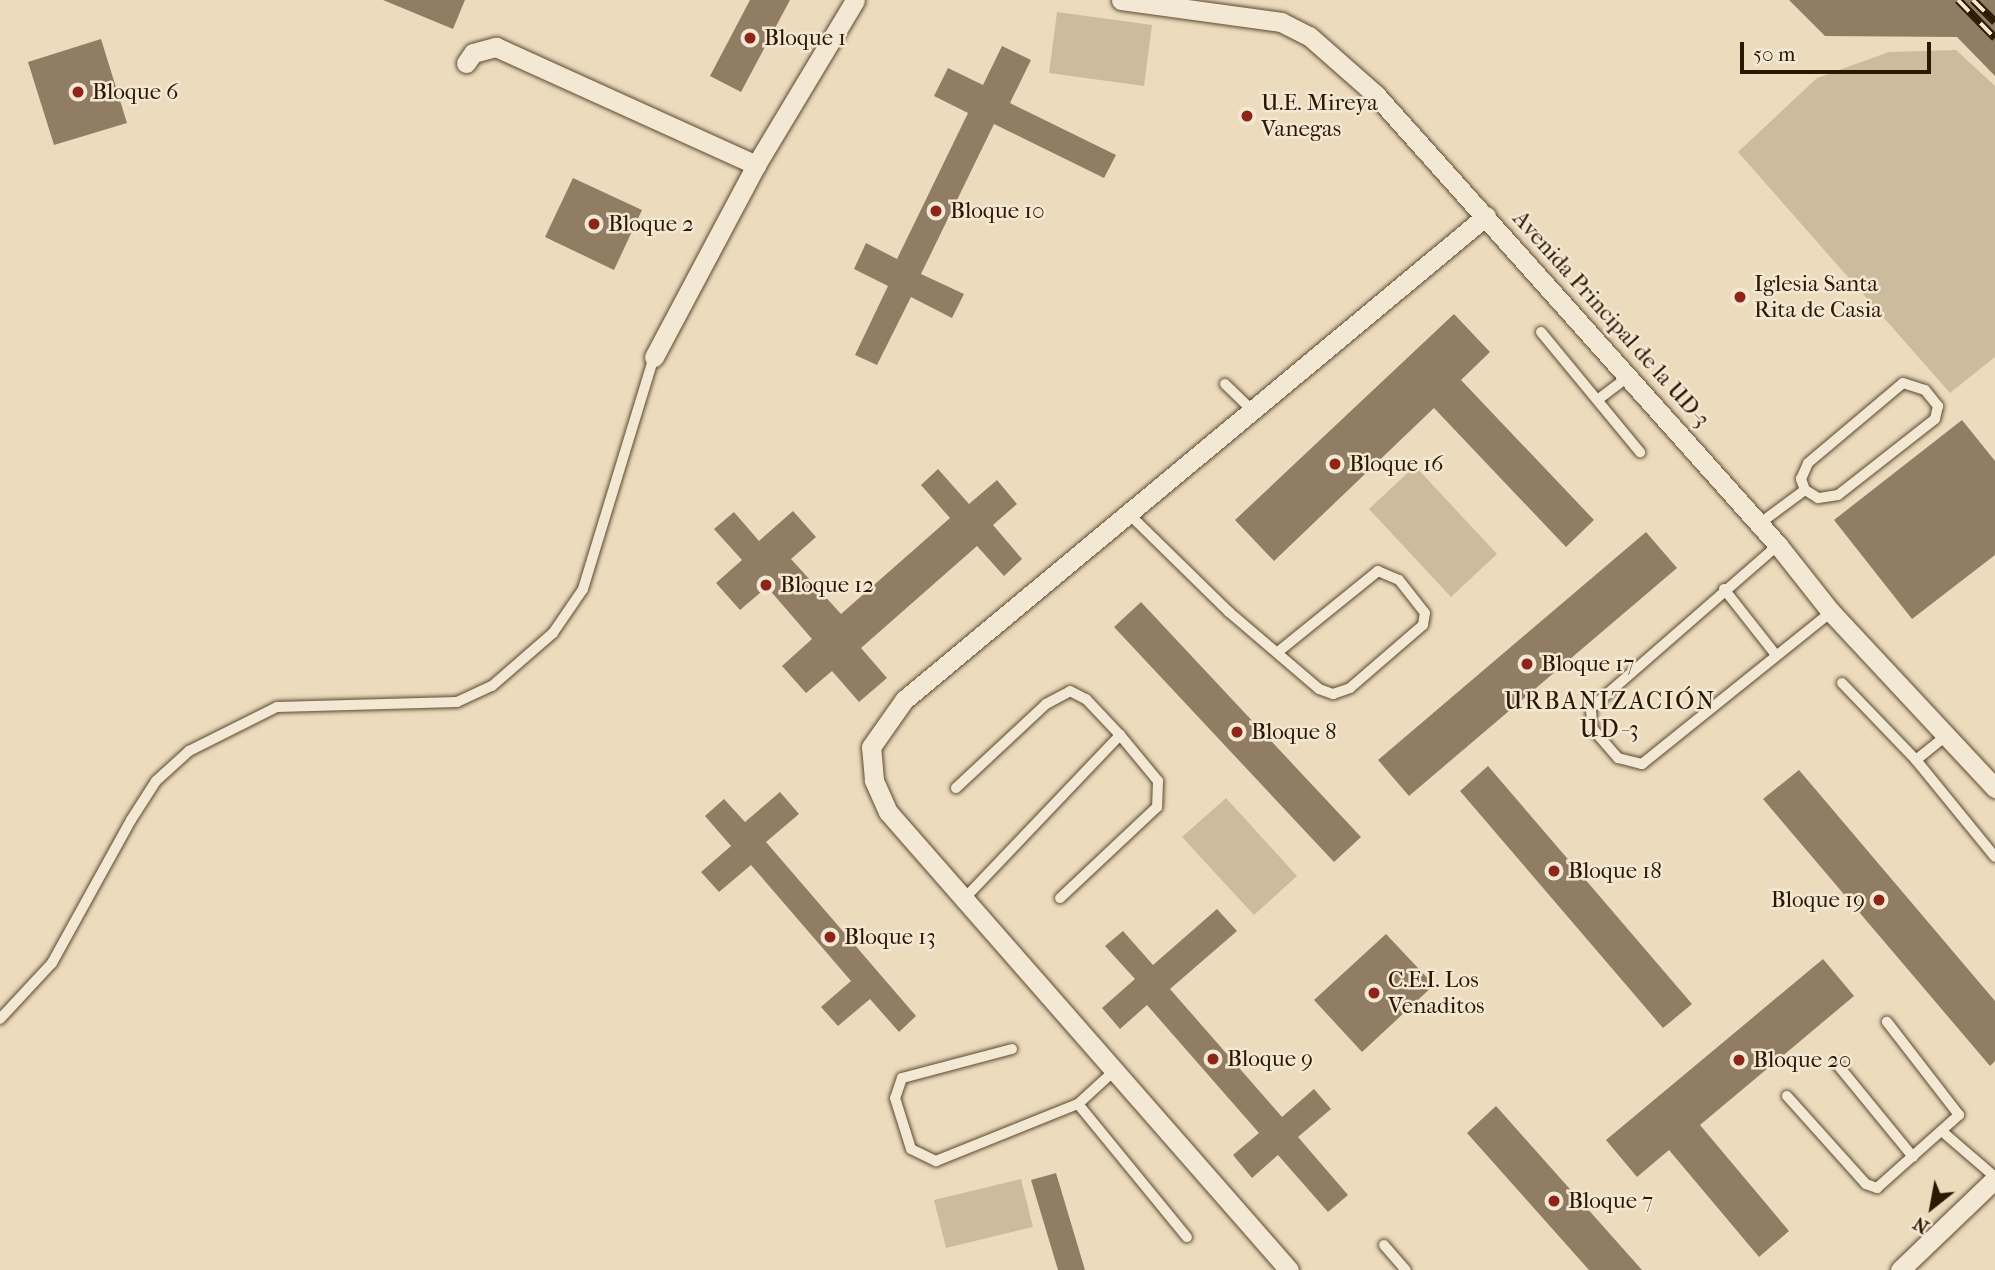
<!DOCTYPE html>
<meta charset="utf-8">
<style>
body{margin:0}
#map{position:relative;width:1995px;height:1270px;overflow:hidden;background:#ecdcbd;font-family:"IM FELL French Canon",serif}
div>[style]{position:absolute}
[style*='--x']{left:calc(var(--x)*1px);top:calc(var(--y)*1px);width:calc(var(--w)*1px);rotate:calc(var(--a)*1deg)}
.green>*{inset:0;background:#ccbb9d}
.building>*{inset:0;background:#917d63}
.roads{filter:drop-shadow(0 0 2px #5e4830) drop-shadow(0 0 2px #5e4830)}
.service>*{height:10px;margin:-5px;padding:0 5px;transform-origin:5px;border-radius:5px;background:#f3e8d4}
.minor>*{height:19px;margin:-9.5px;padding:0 9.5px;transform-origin:9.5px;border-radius:9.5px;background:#f3e8d4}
.rail>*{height:8px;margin-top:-4px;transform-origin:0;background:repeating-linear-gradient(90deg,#f3e8d4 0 16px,#2e1701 0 32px);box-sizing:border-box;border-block:2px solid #2e1701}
.dots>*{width:19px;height:19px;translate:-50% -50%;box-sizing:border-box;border:4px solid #f3e8d4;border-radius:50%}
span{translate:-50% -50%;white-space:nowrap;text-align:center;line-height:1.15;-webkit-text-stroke:5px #f3e8d4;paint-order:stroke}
.poi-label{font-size:23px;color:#2e1701}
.left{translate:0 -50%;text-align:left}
.right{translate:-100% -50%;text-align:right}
.street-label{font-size:23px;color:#2e1701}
.neighbourhood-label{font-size:24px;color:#2e1701;letter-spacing:2px}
.north{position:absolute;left:1897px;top:1172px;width:70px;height:70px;-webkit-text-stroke:5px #f3e8d4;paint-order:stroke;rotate:211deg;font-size:19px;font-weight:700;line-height:28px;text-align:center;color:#2e1701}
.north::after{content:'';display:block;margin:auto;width:24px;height:32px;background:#2e1701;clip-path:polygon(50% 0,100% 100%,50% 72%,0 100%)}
.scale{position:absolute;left:1740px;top:42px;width:191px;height:32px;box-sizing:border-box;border:4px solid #2e1701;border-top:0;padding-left:9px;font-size:21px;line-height:24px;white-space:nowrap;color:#2e1701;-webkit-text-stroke:5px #f3e8d4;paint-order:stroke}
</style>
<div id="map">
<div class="green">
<div style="clip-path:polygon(1057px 12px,1152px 25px,1144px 86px,1049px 73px)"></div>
<div style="clip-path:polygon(1956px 50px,1995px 86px,1995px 357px,1950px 393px,1738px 152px,1817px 78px,1889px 52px)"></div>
<div style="clip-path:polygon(1415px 466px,1497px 554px,1451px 597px,1369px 509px)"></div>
<div style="clip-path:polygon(1226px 798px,1297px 876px,1254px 915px,1182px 837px)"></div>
<div style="clip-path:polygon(1021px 1179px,1033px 1227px,946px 1248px,934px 1200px)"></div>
</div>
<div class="building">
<div style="clip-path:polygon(383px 0,465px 0,453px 29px)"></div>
<div style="clip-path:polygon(750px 0,790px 0,741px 92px,710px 76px)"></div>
<div style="clip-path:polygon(1789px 0,1995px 0,1995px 76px,1957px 37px,1825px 36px)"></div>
<div style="clip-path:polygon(101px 39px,127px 123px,54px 145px,28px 62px)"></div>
<div style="clip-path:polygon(1002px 46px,1031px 60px,1010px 103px,1116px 155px,1104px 178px,994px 124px,921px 274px,964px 294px,952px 318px,911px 297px,877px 365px,855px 355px,888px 286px,854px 269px,866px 243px,897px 259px,968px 113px,934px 96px,948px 68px,983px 85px)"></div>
<div style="clip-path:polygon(573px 178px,642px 210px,614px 270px,545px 237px)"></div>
<div style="clip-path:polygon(1454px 314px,1490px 352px,1461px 380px,1594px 520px,1566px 547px,1434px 408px,1274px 561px,1235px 520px)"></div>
<div style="clip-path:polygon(1962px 420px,1995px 461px,1995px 555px,1912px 619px,1834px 520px)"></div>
<div style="clip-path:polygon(938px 469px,969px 504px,997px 480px,1017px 504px,993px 525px,1022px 559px,1004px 576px,977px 546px,861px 648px,887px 678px,859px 702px,832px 671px,806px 693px,782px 666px,812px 639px,767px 587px,740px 610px,716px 583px,742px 560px,714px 529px,734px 512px,759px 541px,793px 511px,816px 537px,791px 559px,841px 614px,950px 518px,921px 485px)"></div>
<div style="clip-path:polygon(1646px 532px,1677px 568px,1409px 796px,1378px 760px)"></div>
<div style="clip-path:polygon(1141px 602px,1361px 837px,1334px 862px,1114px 627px)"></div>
<div style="clip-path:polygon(1488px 766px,1692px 1004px,1663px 1028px,1460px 791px)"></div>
<div style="clip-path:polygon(1799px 770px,1995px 1001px,1995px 1061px,1990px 1066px,1763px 799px)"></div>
<div style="clip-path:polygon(780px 792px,799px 814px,766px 842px,916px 1016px,899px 1032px,870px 999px,838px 1026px,821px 1007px,851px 981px,751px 865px,719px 892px,701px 872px,731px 846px,705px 816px,724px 799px,745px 822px)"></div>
<div style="clip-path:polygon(1217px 909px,1237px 931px,1170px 989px,1282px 1117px,1314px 1089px,1331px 1109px,1298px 1137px,1348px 1195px,1328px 1212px,1278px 1155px,1252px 1178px,1233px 1155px,1259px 1133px,1147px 1005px,1120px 1029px,1102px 1008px,1135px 979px,1105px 946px,1123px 931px,1153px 965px)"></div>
<div style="clip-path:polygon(1386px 934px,1434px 985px,1362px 1052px,1314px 1000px)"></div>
<div style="clip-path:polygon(1823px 959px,1854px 996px,1700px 1125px,1789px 1231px,1759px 1257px,1669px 1150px,1637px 1177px,1606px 1140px)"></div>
<div style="clip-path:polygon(1496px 1106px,1642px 1270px,1589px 1270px,1467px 1133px)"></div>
<div style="clip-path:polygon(1056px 1173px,1085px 1270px,1058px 1270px,1031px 1180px)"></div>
</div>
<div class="roads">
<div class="service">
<div style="--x:1541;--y:332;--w:156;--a:50.5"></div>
<div style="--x:1903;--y:383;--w:23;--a:18"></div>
<div style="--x:1925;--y:390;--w:21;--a:51"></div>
<div style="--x:1938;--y:406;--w:13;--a:103"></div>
<div style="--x:1935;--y:419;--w:123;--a:141.9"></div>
<div style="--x:1838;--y:495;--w:20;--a:171"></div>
<div style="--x:1818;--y:498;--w:15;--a:-148"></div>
<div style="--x:1805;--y:490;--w:12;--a:-110"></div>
<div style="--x:1801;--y:479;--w:17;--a:-66"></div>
<div style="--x:1808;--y:463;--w:124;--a:-40.1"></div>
<div style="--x:1225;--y:384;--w:35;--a:44"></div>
<div style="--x:1600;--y:398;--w:36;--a:-37"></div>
<div style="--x:1131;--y:516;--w:137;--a:44.4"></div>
<div style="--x:1229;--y:612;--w:118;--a:40.5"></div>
<div style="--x:1319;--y:689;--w:15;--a:20"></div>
<div style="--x:1333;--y:694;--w:18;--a:-19"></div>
<div style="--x:1350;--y:688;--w:96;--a:-40.8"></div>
<div style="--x:1423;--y:625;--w:12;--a:-81"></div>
<div style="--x:1425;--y:613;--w:42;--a:-128.2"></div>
<div style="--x:1399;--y:580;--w:23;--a:-157"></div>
<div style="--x:1378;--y:571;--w:129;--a:141"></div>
<div style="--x:1759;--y:524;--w:57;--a:-36.5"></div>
<div style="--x:1778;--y:545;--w:248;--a:138.9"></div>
<div style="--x:1591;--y:708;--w:20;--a:87"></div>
<div style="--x:1592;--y:728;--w:40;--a:49"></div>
<div style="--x:1618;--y:758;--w:25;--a:14"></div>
<div style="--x:1642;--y:764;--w:243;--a:-38.8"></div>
<div style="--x:1724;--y:589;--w:84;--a:51.8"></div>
<div style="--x:1842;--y:683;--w:107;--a:46.1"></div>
<div style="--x:1916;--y:760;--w:125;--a:50.8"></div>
<div style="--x:1916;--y:760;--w:40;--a:-39"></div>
<div style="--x:956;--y:788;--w:123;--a:-43"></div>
<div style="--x:1046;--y:704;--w:27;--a:-28"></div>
<div style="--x:1070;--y:691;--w:18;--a:27"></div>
<div style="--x:1086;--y:699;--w:50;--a:46.6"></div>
<div style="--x:1120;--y:735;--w:60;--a:50.4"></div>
<div style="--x:1158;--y:781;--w:26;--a:92"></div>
<div style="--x:1157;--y:807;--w:133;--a:136.8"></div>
<div style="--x:963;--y:900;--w:228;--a:-46.4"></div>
<div style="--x:0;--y:1019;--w:76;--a:-47.1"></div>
<div style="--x:52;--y:963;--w:163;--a:-61.1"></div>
<div style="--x:131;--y:820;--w:46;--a:-57.3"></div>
<div style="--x:156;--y:781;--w:45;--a:-42.3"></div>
<div style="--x:189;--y:751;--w:98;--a:-26.6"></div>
<div style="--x:277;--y:707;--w:180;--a:-1.6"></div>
<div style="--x:457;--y:702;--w:38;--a:-25"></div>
<div style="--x:492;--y:686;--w:81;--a:-41"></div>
<div style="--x:553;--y:633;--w:53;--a:-55.7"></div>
<div style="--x:583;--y:589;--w:243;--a:-73"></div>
<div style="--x:1012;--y:1049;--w:114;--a:165.2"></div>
<div style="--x:902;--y:1078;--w:21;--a:109"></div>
<div style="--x:895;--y:1098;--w:53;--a:72.6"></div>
<div style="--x:911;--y:1149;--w:28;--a:26"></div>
<div style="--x:936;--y:1161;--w:153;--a:-21.9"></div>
<div style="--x:1078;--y:1104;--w:49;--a:-42.5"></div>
<div style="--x:1837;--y:1064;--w:120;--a:50.7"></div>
<div style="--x:1787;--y:1096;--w:118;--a:48.1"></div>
<div style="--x:1866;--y:1184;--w:12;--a:20"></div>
<div style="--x:1877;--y:1188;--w:110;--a:-41.7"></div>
<div style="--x:1959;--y:1115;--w:118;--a:-127.7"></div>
<div style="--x:1078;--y:1104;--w:172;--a:50.7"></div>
<div style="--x:1944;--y:1133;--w:67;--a:40.8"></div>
<div style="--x:1384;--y:1245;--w:33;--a:49"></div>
</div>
<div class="minor">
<div style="--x:1121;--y:0;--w:162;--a:7.8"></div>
<div style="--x:1281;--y:22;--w:31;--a:27"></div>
<div style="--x:1309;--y:36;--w:88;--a:41.3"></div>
<div style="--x:1375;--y:94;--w:605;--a:48.22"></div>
<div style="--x:1778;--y:545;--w:85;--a:51.7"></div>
<div style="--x:1831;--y:612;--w:241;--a:47"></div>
<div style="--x:466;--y:63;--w:12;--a:-55"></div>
<div style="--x:473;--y:53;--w:24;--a:-15"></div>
<div style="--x:496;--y:47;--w:286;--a:24.4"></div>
<div style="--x:654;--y:357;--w:217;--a:-62"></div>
<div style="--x:756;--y:165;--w:192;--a:-59"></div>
<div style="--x:1289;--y:1270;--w:609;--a:-131.2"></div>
<div style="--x:888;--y:812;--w:35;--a:-114"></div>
<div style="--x:874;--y:780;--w:33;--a:-95"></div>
<div style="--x:871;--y:747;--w:57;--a:-54.9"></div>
<div style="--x:904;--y:700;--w:757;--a:-39.75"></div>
<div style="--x:1900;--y:1270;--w:132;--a:-43.8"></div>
</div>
</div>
<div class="rail">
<div style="--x:1958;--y:0;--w:53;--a:45.8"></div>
<div style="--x:1973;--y:0;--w:31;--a:45"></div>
</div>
<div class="dots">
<div style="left:750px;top:38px;background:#8f2418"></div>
<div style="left:78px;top:92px;background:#8f2418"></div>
<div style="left:1247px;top:116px;background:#8f2418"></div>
<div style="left:936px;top:211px;background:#8f2418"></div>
<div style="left:594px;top:224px;background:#8f2418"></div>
<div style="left:1740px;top:297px;background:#8f2418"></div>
<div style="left:1335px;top:464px;background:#8f2418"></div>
<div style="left:766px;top:585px;background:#8f2418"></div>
<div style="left:1527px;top:664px;background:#8f2418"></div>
<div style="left:1237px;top:732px;background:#8f2418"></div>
<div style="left:1554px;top:871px;background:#8f2418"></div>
<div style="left:1879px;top:900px;background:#8f2418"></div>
<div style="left:830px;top:937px;background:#8f2418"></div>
<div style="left:1374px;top:993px;background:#8f2418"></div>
<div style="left:1213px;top:1059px;background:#8f2418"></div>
<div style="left:1739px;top:1060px;background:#8f2418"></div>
<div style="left:1554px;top:1201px;background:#8f2418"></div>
</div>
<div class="poi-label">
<span class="left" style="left:764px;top:38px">Bloque 1</span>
<span class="left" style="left:92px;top:92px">Bloque 6</span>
<span class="left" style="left:1261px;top:116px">U.E. Mireya<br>Vanegas</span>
<span class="left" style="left:950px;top:211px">Bloque 10</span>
<span class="left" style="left:608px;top:224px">Bloque 2</span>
<span class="left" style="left:1754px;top:297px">Iglesia Santa<br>Rita de Casia</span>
<span class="left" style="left:1349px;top:464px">Bloque 16</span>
<span class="left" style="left:780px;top:585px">Bloque 12</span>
<span class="left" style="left:1541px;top:664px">Bloque 17</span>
<span class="left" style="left:1251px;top:732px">Bloque 8</span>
<span class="left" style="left:1568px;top:871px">Bloque 18</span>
<span class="right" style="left:1865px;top:900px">Bloque 19</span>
<span class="left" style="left:844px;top:937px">Bloque 13</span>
<span class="left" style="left:1388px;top:993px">C.E.I. Los<br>Venaditos</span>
<span class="left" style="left:1227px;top:1059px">Bloque 9</span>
<span class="left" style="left:1753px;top:1060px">Bloque 20</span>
<span class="left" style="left:1568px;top:1201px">Bloque 7</span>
</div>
<div class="street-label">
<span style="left:1611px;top:319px;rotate:48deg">Avenida Principal de la UD-3</span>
</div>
<div class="neighbourhood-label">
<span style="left:1610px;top:716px">URBANIZACIÓN<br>UD-3</span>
</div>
<div class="north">N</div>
<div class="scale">50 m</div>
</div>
